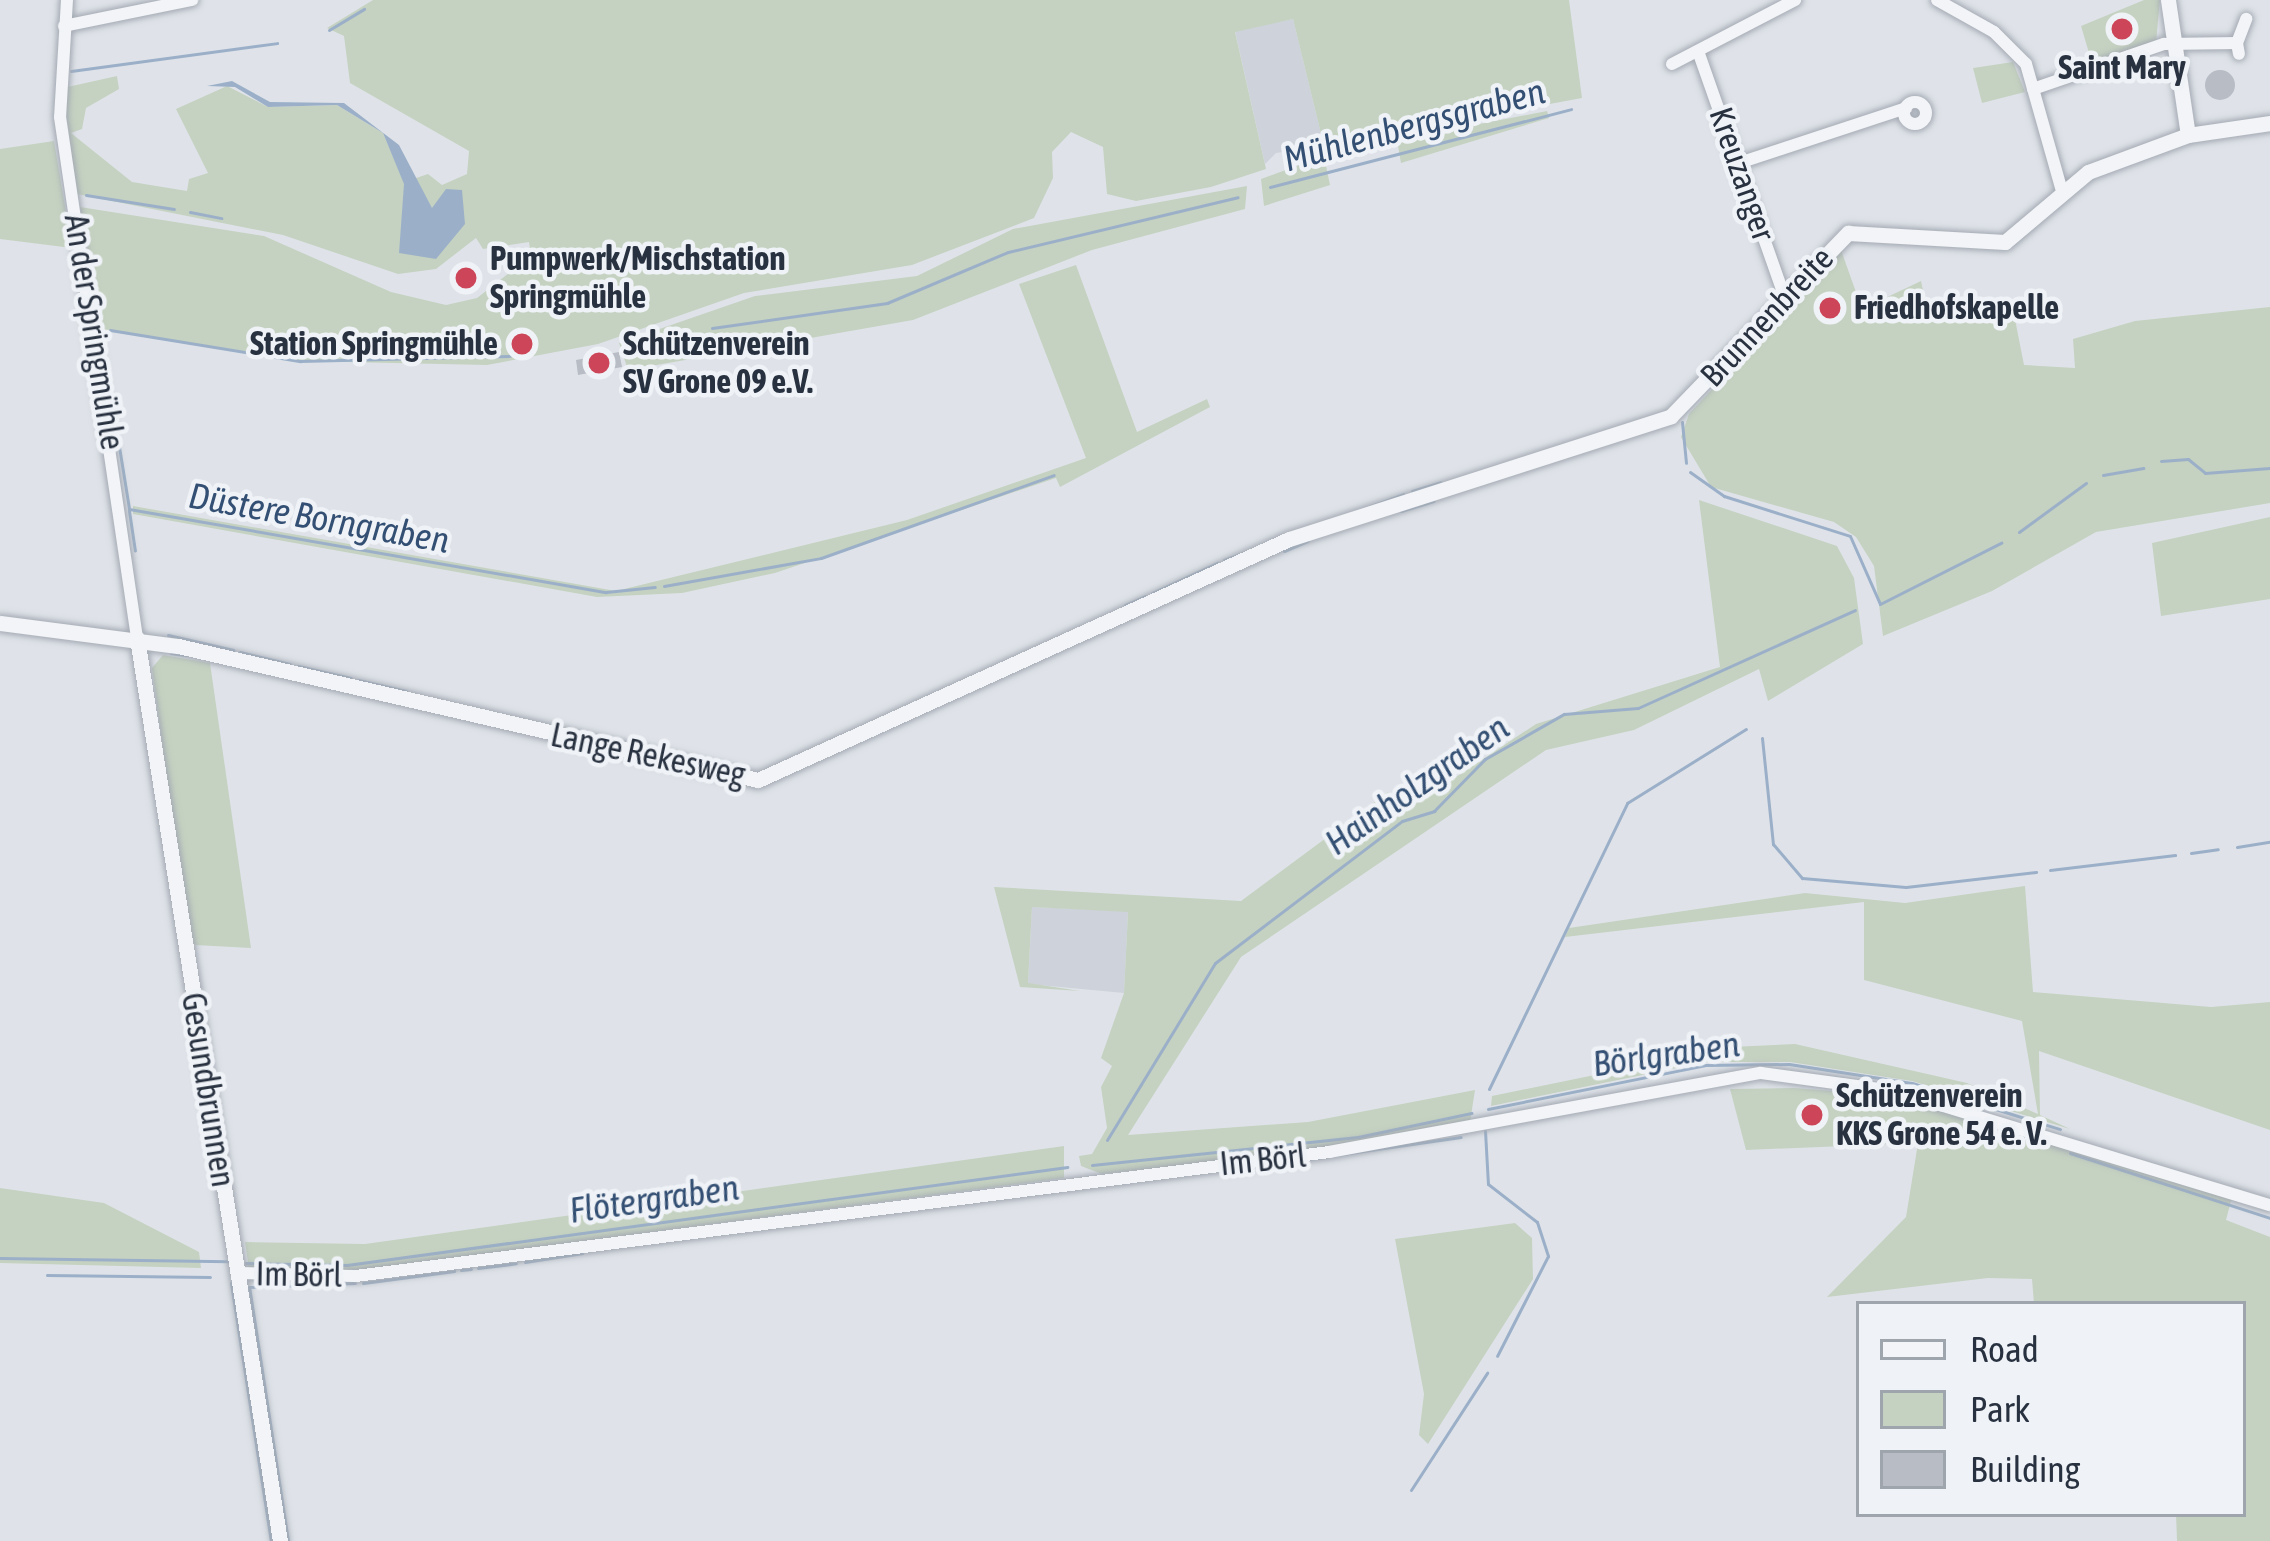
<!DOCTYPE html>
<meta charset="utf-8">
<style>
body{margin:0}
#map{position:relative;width:2270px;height:1541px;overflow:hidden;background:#dfe3e9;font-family:"Asap Condensed",sans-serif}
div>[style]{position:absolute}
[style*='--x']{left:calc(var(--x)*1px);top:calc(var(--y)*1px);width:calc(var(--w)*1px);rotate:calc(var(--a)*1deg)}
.built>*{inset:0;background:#ced2da}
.green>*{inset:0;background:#c5d2c1}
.water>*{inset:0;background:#9bb0c8}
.stream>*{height:3px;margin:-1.5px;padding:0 1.5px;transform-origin:1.5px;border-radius:1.5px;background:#9bb0c8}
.building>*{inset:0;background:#b7bcc5}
.round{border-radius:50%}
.roads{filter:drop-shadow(0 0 3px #a4aab3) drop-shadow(0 0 3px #a4aab3)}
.minor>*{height:12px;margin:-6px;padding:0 6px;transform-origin:6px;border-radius:6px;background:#f2f4f7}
.minor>.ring{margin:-6px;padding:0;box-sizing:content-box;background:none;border:12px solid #f2f4f7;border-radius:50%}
.tertiary>*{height:15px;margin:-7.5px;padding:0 7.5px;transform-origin:7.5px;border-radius:7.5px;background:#f2f4f7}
.dots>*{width:33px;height:33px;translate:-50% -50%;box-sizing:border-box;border:6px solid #eff2f6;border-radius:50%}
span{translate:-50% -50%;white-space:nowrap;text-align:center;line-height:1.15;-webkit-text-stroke:9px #eff2f6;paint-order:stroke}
.poi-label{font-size:33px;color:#283140;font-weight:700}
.left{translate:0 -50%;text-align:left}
.right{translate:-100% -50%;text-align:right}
.street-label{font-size:33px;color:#283140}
.water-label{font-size:36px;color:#334f73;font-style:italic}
.legend{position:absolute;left:1856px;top:1301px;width:390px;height:216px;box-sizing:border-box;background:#eff2f6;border:3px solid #9fa5ad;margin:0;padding:15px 21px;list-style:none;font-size:36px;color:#283140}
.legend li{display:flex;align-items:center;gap:24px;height:60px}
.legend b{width:60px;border:3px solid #9fa5ad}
</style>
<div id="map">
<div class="built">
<div style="clip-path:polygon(1293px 19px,1324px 146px,1276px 153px,1265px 164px,1235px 31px)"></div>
<div style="clip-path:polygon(1032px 907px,1128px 911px,1124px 993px,1028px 984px)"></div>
</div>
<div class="green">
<div style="clip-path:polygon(373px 0,1569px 0,1582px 98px,1324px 146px,1293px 19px,1235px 32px,1266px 169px,1211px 187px,1136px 201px,1107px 194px,1103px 147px,1071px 132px,1052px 152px,1053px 178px,1034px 218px,912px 265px,744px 293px,598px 344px,487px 365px,300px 361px,100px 330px,80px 207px,264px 236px,391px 292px,446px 305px,477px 298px,531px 256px,529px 242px,483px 249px,476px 238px,436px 269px,398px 274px,283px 235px,77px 194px,63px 88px,117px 76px,119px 89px,86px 108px,82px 129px,71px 133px,132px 182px,187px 191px,189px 179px,208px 173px,176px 109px,227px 86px,268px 107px,337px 105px,383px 133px,404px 182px,428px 174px,442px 185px,467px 174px,469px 151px,350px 83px,344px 36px,327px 28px)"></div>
<div style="clip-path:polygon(2144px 0,2160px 0,2156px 42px,2092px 63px,2081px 26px)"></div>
<div style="clip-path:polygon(2013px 62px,2025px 92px,1982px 103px,1973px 68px)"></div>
<div style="clip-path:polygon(1547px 111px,1549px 118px,1401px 163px,1397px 140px)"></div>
<div style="clip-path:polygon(54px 141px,72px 248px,0 239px,0 149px)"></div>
<div style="clip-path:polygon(1324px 156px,1330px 185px,1264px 206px,1261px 179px)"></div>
<div style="clip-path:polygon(1247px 186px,1245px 209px,1092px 250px,913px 320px,628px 370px,619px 343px,755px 296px,917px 276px,1013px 229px)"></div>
<div style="clip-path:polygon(1841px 250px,1862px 309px,1921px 281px,1929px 319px,2014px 314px,2024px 365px,2075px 368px,2073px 339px,2135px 321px,2270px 307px,2270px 503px,2096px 532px,1992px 591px,1883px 636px,1874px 566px,1856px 537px,1834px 522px,1711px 487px,1681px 437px,1689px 414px)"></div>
<div style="clip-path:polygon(1076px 265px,1137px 432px,1207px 399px,1210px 407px,1060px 487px,1056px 478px,775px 573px,682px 593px,597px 597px,133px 514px,133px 506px,616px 591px,907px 520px,1086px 458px,1019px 284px)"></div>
<div style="clip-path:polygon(1699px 500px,1837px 546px,1854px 578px,1863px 644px,1768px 701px,1759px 669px,1634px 730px,1546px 750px,1241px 957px,1128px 1135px,1308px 1122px,1475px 1090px,1470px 1122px,1321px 1150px,1102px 1174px,1081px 1166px,1079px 1156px,1092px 1154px,1107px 1128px,1101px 1087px,1112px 1066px,1101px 1058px,1124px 993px,1128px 912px,1032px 907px,1028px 983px,1080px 991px,1020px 987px,994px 887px,1241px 901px,1388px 792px,1397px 816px,1536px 724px,1720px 667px)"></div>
<div style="clip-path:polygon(2270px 517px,2270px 599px,2161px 616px,2152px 543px)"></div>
<div style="clip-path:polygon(163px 655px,210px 663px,251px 948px,195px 945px,188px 934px,152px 668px)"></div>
<div style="clip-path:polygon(2025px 886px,2033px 992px,2211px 1007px,2270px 1002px,2270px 1130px,2039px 1051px,2040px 1115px,2070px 1129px,1912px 1081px,1790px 1062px,1706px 1062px,1491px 1106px,1492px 1096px,1731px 1047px,1795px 1044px,1967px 1083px,2038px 1114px,2022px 1021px,1864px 980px,1864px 902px,1565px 937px,1569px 928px,1805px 893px,1905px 903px)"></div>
<div style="clip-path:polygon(1794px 1088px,1895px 1096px,2232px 1197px,2226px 1220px,2270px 1237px,2270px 1541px,2177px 1541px,2176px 1514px,2243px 1514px,2243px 1304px,2034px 1304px,2032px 1279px,1988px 1278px,1827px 1297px,1906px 1217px,1918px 1143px,1746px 1150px,1730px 1089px)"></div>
<div style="clip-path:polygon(1064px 1146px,1064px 1178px,346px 1272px,249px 1269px,245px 1242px,365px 1244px)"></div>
<div style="clip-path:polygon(0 1188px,104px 1203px,199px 1252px,201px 1268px,0 1263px)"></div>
<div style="clip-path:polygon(1515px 1223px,1532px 1238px,1533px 1279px,1428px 1444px,1419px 1435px,1424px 1394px,1395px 1239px)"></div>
</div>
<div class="water">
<div style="clip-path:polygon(232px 81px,270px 102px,344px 103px,399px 145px,432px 208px,446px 189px,462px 190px,465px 224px,436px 259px,399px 253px,404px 184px,383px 133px,337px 105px,268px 107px,235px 87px,207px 86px)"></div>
</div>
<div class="stream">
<div style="--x:329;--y:30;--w:41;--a:-31"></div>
<div style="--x:71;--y:71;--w:208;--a:-7.7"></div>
<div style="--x:1270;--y:187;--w:311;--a:-14.5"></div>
<div style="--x:86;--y:195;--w:89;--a:9"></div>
<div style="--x:190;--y:212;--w:32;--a:11"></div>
<div style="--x:712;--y:328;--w:177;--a:-8.1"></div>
<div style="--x:887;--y:303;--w:131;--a:-22.9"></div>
<div style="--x:1008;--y:252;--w:236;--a:-13.4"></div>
<div style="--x:110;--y:330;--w:193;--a:9.3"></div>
<div style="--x:300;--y:361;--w:210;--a:-1.4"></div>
<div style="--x:104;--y:354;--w:157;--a:80.8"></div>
<div style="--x:129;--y:509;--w:484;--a:9.9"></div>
<div style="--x:606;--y:592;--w:49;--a:-5.8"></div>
<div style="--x:1682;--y:422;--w:41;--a:84.4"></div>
<div style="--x:2161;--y:461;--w:27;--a:-4"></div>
<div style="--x:2188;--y:459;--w:22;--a:39"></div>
<div style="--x:2205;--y:473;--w:65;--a:-4.4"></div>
<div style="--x:1690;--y:472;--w:42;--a:35.2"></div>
<div style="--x:1724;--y:496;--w:132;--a:17.6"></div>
<div style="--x:1850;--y:536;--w:74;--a:66.2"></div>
<div style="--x:1880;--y:604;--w:136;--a:-26.8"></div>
<div style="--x:2103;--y:475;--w:41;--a:-9.9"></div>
<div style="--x:1412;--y:491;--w:30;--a:-17"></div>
<div style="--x:129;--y:511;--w:40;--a:81.5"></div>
<div style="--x:1401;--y:511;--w:34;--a:-17"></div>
<div style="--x:2019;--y:532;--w:83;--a:-36.2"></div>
<div style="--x:1284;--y:551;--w:26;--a:-23"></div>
<div style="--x:1224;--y:560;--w:191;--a:-20.2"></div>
<div style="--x:664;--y:586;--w:159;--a:-10.1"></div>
<div style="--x:821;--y:558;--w:247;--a:-19.6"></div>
<div style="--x:1152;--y:593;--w:72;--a:-24.8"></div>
<div style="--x:1125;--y:605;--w:22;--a:-24"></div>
<div style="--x:168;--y:635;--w:67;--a:13"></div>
<div style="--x:240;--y:652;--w:51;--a:13.5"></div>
<div style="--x:171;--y:653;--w:15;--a:8"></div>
<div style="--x:298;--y:666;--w:54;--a:12.8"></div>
<div style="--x:358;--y:680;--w:49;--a:12.9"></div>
<div style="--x:1762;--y:738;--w:107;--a:84.1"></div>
<div style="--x:1773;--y:844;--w:45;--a:49.5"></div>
<div style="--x:1802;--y:878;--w:104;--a:4.9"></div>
<div style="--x:1906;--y:887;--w:131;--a:-6.6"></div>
<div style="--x:599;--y:752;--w:80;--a:13"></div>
<div style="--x:686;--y:772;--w:3;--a:18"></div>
<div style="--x:2237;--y:847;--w:33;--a:-9"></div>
<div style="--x:2191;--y:853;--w:27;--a:-8"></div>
<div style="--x:2050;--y:870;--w:126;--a:-6.8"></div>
<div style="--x:1489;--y:1089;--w:318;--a:-64.2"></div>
<div style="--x:1627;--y:803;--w:140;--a:-31.9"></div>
<div style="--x:1488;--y:1109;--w:222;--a:-11.4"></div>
<div style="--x:1706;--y:1065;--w:83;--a:-0.7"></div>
<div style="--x:1789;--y:1064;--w:124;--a:8.8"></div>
<div style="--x:1912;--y:1083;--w:155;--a:17.3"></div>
<div style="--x:1485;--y:1131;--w:53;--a:86.8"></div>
<div style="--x:1488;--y:1184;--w:62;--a:37.8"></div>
<div style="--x:1537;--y:1222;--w:36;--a:72"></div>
<div style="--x:1548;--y:1256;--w:112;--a:117"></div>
<div style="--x:1107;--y:1140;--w:207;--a:-58.6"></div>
<div style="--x:1215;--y:963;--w:235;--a:-37.2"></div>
<div style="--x:1402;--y:821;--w:34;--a:-17"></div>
<div style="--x:1434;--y:811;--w:73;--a:-45.6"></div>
<div style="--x:1485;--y:759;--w:91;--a:-29.7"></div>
<div style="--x:1564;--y:714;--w:74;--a:-4.6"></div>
<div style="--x:1638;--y:708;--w:238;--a:-24.3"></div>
<div style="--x:2070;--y:1153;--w:210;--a:18"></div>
<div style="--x:1092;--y:1165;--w:267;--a:-6"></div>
<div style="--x:1358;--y:1137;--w:116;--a:-11.9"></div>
<div style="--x:1225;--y:1171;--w:238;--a:-8.2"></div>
<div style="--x:0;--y:1258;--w:228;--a:0.8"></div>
<div style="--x:525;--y:1262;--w:58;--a:-9"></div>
<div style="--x:246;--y:1263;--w:101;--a:1.1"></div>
<div style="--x:347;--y:1265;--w:727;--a:-7.75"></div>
<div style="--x:478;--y:1268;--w:38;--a:-7"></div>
<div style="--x:461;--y:1270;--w:10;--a:-6"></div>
<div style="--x:47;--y:1275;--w:163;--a:0.7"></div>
<div style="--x:231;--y:1283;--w:261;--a:81.2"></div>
<div style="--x:363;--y:1283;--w:92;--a:-7.5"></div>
<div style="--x:1411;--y:1490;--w:140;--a:-57"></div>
<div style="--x:288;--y:1541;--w:257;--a:-98.7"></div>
<div style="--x:249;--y:1287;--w:106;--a:-2.2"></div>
</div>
<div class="building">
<div class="round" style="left:2205px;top:70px;width:30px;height:30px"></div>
<div style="clip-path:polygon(619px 352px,622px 367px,578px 375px,576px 360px)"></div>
</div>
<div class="roads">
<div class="minor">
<div style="--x:67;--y:0;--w:117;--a:93.4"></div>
<div style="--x:60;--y:117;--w:527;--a:81.59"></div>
<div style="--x:1937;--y:0;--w:65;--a:29.3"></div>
<div style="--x:1994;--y:32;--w:45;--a:45"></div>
<div style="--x:2026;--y:64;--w:129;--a:74.2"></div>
<div style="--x:64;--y:26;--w:131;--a:-11.5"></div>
<div style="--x:2237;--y:43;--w:26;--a:-69"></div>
<div style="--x:1698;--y:51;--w:262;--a:70.6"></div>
<div style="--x:1672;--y:64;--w:139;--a:-27.5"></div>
<div style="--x:2033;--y:89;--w:139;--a:-19"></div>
<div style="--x:2164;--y:44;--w:73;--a:-0.8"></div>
<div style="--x:2237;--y:43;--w:11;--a:80"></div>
<div class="ring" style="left:1904px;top:102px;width:10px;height:10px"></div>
<div style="--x:1739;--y:163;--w:176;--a:-18.2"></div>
<div style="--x:238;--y:1273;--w:118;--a:1.5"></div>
<div style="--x:356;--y:1276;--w:981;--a:-7.26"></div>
<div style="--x:1329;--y:1152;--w:439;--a:-10.4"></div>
<div style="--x:1761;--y:1073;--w:134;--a:7.7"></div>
<div style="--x:1894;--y:1091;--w:393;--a:16.9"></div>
</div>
<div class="tertiary">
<div style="--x:2168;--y:0;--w:136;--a:81.6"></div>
<div style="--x:0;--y:623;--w:179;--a:7.4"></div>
<div style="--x:178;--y:646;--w:595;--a:13.01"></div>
<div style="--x:758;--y:780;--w:583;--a:-24.41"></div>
<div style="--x:1289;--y:539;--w:401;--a:-17.8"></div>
<div style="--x:1671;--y:416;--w:255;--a:-46"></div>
<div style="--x:1848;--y:233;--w:157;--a:3.3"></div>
<div style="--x:2005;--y:242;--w:109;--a:-40.1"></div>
<div style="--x:2088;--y:172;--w:107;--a:-20.3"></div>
<div style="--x:2188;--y:135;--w:83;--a:-8.3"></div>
<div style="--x:137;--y:638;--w:914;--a:81"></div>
</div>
</div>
<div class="dots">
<div style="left:2122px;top:29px;background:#cd4558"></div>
<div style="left:466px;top:278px;background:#cd4558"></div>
<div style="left:1830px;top:308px;background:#cd4558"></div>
<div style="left:522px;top:344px;background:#cd4558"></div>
<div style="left:599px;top:363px;background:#cd4558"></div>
<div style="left:1812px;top:1115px;background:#cd4558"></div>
</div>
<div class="poi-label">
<span style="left:2122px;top:68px">Saint Mary</span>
<span class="left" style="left:490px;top:278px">Pumpwerk/Mischstation<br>Springmühle</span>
<span class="left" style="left:1854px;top:308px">Friedhofskapelle</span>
<span class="right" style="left:498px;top:344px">Station Springmühle</span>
<span class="left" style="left:623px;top:363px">Schützenverein<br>SV Grone 09 e.V.</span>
<span class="left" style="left:1836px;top:1115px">Schützenverein<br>KKS Grone 54 e. V.</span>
</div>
<div class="street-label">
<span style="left:1742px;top:174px;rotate:71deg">Kreuzanger</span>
<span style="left:1767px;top:317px;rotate:-47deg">Brunnenbreite</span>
<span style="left:94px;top:332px;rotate:81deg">An der Springmühle</span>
<span style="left:648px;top:755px;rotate:12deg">Lange Rekesweg</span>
<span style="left:208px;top:1090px;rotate:81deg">Gesundbrunnen</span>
<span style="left:1263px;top:1160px;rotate:-6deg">Im Börl</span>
<span style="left:299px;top:1275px;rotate:1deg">Im Börl</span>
</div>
<div class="water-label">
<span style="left:1414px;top:125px;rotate:-15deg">Mühlenbergsgraben</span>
<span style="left:319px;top:518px;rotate:10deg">Düstere Borngraben</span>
<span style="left:1417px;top:785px;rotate:-35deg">Hainholzgraben</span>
<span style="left:1666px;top:1054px;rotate:-8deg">Börlgraben</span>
<span style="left:654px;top:1199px;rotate:-8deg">Flötergraben</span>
</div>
<ul class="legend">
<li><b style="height:15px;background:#f2f4f7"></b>Road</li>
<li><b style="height:33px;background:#c5d2c1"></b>Park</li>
<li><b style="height:33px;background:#b7bcc5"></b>Building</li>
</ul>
</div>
